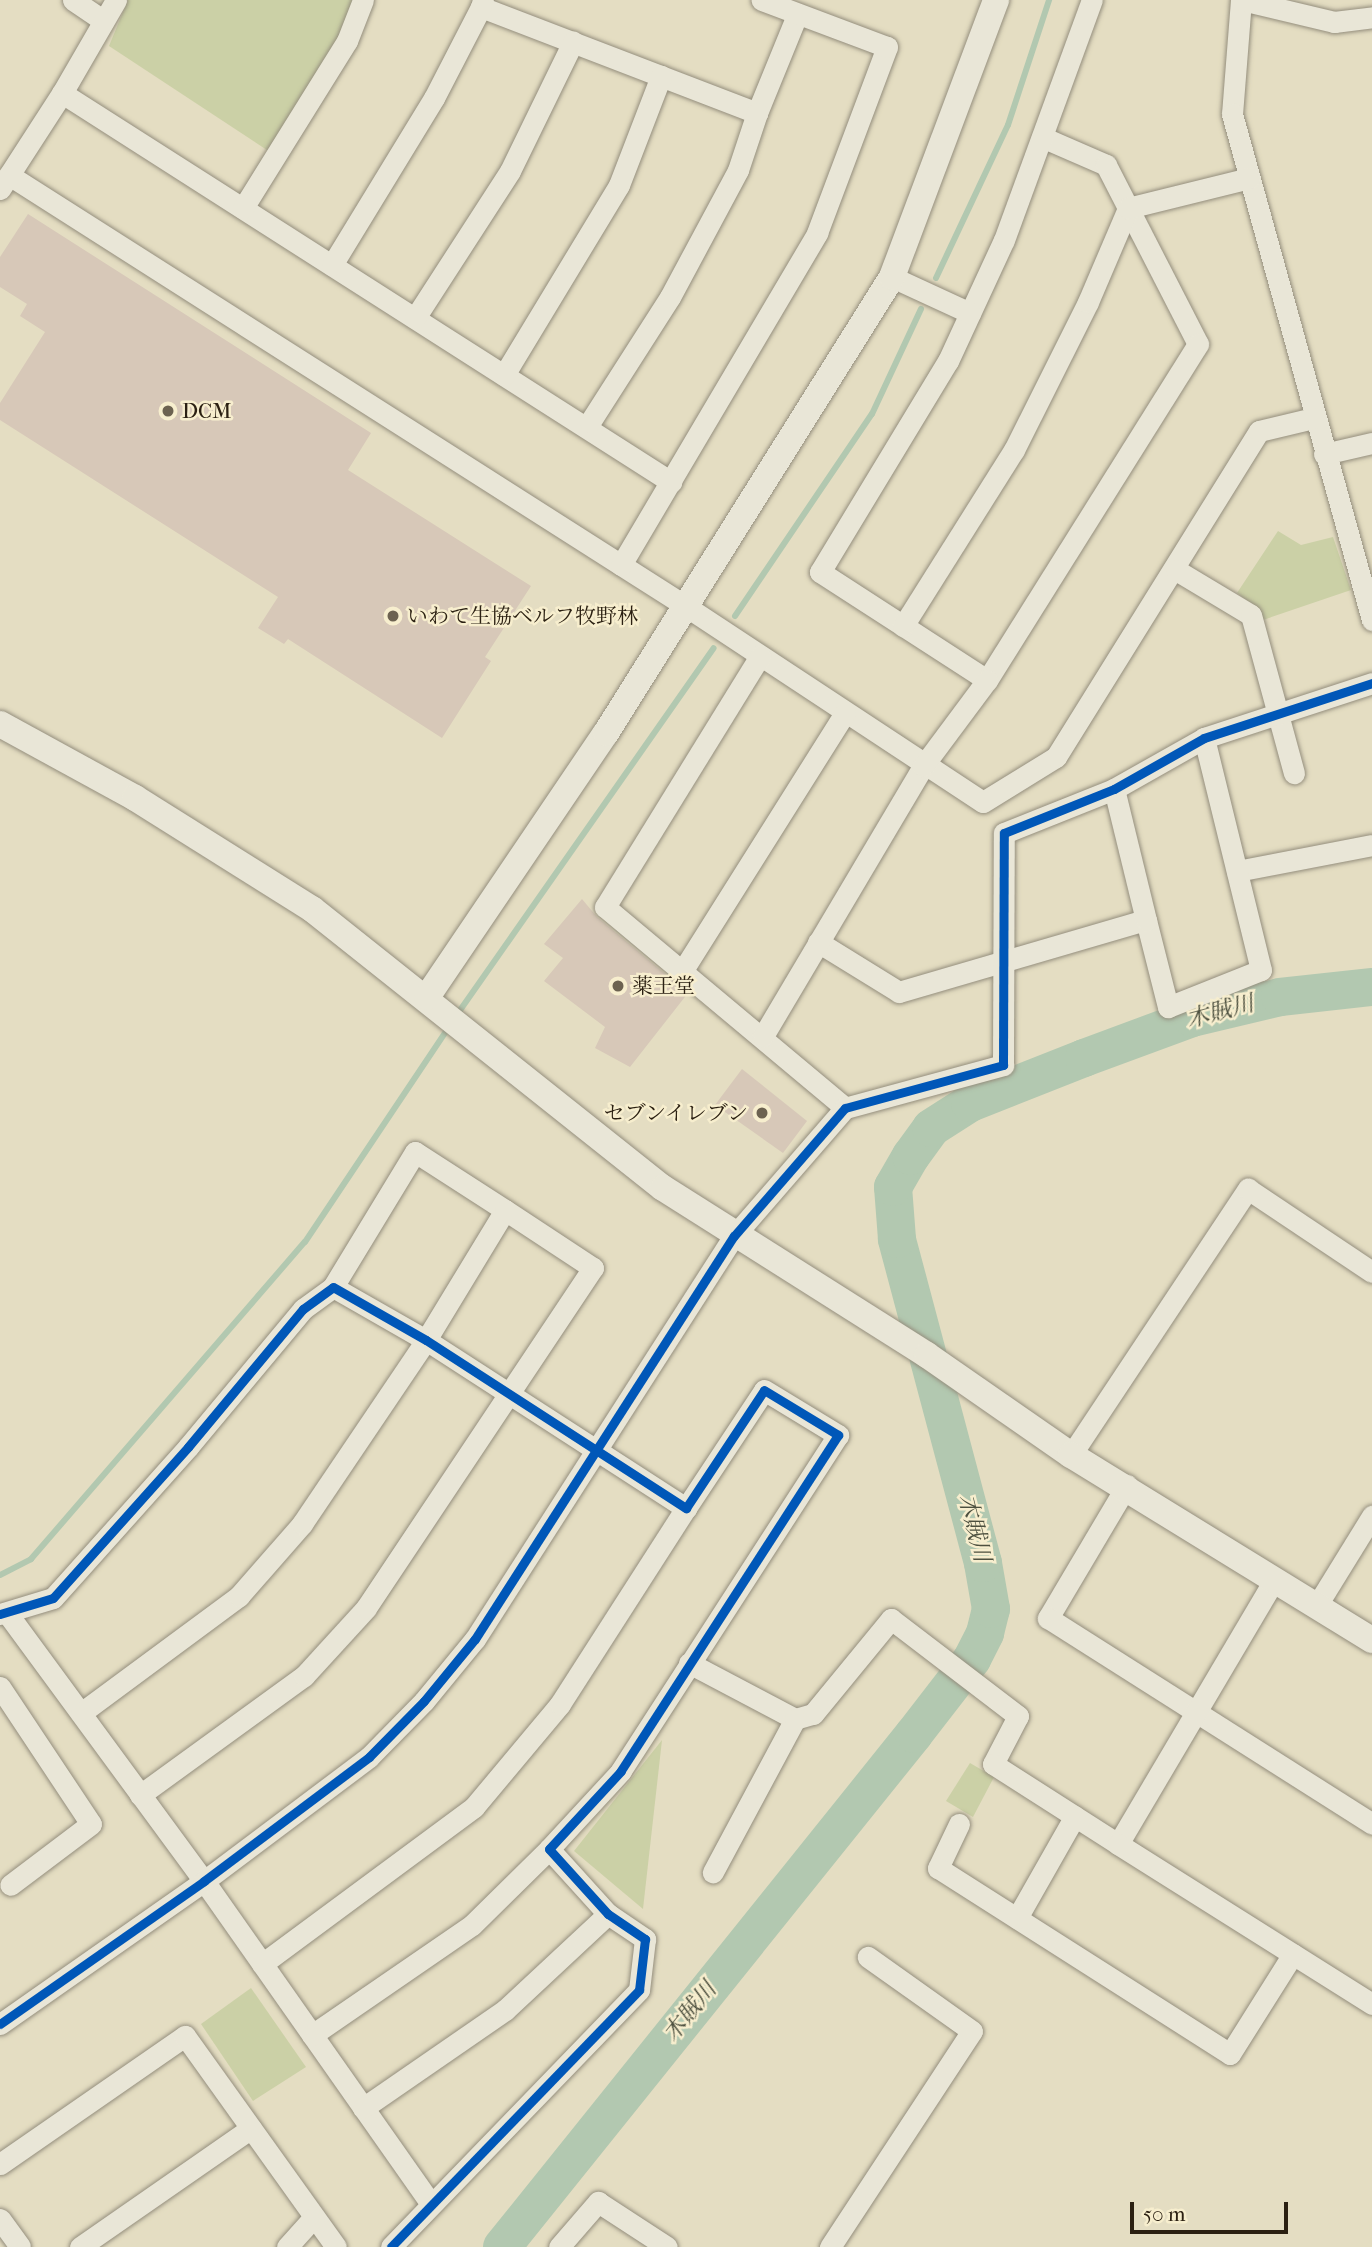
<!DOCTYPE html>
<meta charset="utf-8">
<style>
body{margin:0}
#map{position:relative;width:1372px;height:2247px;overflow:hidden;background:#e4ddc2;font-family:"IM FELL French Canon","Noto Serif JP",serif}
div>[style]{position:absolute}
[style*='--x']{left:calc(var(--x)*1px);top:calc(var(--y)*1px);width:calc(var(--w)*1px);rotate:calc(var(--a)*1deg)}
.green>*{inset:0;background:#cbd0a6}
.stream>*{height:6px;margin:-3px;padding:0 3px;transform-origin:3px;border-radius:3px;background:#b2c8b0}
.river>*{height:38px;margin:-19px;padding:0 19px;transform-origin:19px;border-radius:19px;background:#b2c8b0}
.building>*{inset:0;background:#d7c8b8}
.roads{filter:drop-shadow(0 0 2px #948e7d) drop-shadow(0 0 2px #948e7d)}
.minor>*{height:21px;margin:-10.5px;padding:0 10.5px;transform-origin:10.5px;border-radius:10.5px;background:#e9e6d7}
.tertiary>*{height:26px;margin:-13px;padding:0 13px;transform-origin:13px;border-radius:13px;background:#e9e6d7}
.cycleway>*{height:9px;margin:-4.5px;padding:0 4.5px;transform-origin:4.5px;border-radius:4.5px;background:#0057b8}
.dots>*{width:19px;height:19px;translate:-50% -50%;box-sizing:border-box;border:4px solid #f7eece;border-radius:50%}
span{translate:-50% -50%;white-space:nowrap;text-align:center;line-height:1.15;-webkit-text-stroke:5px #f7eece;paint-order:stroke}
.poi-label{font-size:21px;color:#2b2012}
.left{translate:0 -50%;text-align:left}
.right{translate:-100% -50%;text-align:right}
.water-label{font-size:23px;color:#4d503f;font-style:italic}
.scale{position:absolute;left:1130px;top:2202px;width:158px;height:32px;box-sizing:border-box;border:4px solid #2b2012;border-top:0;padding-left:9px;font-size:21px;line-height:24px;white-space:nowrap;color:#2b2012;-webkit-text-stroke:5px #f7eece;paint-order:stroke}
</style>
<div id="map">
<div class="green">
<div style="clip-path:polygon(128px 0,356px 0,344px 30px,270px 152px,109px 46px)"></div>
<div style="clip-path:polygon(1278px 531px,1301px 545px,1333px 537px,1351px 590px,1263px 620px,1256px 608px,1237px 593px)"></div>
<div style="clip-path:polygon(662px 1740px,643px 1909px,574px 1851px)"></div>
<div style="clip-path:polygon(970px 1763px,994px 1777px,973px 1817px,946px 1801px)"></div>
<div style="clip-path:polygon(251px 1988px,306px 2067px,253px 2101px,201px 2024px)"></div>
</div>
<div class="stream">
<div style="--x:936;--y:278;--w:169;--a:-64.8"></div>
<div style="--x:1008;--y:125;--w:132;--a:-71.8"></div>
<div style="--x:735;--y:616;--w:244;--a:-55.9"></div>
<div style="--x:872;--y:414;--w:116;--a:-65"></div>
<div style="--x:456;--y:1016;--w:449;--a:-55"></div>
<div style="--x:0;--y:1575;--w:35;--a:-27"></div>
<div style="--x:31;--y:1559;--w:419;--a:-49.2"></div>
<div style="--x:305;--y:1242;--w:261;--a:-56.2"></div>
</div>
<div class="river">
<div style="--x:502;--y:2247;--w:658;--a:-51.23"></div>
<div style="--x:914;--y:1734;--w:95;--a:-52.3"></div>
<div style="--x:972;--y:1659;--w:29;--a:-63"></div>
<div style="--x:985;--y:1633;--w:25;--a:-76"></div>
<div style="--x:991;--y:1609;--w:47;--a:-99.9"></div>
<div style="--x:983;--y:1563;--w:335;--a:-104.9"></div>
<div style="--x:897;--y:1239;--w:52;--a:-94.4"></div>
<div style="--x:893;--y:1187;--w:36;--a:-60"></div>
<div style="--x:911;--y:1156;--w:34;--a:-54"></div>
<div style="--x:931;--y:1128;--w:46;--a:-32.7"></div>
<div style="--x:970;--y:1103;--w:123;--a:-21.5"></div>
<div style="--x:1084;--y:1058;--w:115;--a:-20.3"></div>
<div style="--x:1192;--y:1018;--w:90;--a:-13.4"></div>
<div style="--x:1280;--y:997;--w:93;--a:-6.2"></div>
</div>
<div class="building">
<div style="clip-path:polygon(28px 214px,371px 433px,348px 470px,531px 586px,485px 657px,491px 661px,442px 738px,288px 639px,284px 644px,258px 628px,278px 597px,0 420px,0 403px,45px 332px,20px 316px,27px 304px,0 287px,0 257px)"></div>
<div style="clip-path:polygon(582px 899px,597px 917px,688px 993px,630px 1067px,595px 1048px,605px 1027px,544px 981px,563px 958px,544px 944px)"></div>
<div style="clip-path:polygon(742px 1069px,807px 1121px,783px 1153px,715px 1105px)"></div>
</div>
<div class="roads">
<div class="minor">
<div style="--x:73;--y:0;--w:37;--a:34"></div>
<div style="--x:116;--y:0;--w:108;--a:120.1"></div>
<div style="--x:62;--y:93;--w:723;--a:32.57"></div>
<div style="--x:483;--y:0;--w:7;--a:106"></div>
<div style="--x:481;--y:7;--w:296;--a:21"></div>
<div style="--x:757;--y:113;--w:106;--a:-67.8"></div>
<div style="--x:1241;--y:0;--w:114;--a:94.5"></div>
<div style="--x:1232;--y:114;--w:525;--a:74.53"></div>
<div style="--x:1242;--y:0;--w:95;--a:13.4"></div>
<div style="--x:1334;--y:22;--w:38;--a:-7"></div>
<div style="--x:1042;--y:137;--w:70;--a:23.6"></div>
<div style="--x:1106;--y:165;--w:201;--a:62.8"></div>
<div style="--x:1198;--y:344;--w:397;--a:122.1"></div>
<div style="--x:987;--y:680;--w:199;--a:-147.1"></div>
<div style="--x:820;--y:572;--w:247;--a:-58.8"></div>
<div style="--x:948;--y:361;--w:133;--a:-65.2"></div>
<div style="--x:1004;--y:240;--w:256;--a:-69.9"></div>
<div style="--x:9;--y:175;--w:804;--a:32.5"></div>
<div style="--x:687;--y:607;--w:354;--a:33.4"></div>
<div style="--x:983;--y:802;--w:86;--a:-31.7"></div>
<div style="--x:1056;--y:757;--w:384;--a:-58.1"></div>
<div style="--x:1259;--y:431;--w:56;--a:-13.5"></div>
<div style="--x:0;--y:189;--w:114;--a:-57.1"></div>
<div style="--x:243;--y:208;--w:197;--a:-58.1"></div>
<div style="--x:347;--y:41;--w:44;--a:-68.7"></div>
<div style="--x:332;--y:265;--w:196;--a:-58.6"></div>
<div style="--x:434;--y:98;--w:102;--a:-62.7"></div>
<div style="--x:892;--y:277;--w:86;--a:24.8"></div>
<div style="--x:415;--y:318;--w:175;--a:-57.1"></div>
<div style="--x:510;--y:171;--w:144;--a:-64"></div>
<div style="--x:504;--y:375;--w:222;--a:-58.8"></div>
<div style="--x:619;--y:185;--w:117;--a:-68.9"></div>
<div style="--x:590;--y:422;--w:148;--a:-57.4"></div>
<div style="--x:670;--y:297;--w:144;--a:-61.8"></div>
<div style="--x:738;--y:170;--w:60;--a:-71.6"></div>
<div style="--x:1324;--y:454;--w:49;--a:-12.9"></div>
<div style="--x:621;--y:565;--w:386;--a:-59.4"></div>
<div style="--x:817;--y:233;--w:199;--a:-69.4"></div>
<div style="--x:887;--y:47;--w:134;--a:-159.4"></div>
<div style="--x:1176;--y:570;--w:87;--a:31"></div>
<div style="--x:1251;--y:615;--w:164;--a:74.8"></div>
<div style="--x:903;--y:626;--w:208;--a:-57.8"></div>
<div style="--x:1014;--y:450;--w:165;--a:-63.4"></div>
<div style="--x:1088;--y:302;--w:102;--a:-66.9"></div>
<div style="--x:1128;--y:208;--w:125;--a:-13.9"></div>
<div style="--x:760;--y:656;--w:295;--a:121.7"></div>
<div style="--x:605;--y:907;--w:313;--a:39.9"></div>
<div style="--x:1237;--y:871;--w:137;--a:-10.9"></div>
<div style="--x:1146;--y:920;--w:90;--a:75.8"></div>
<div style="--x:1168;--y:1007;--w:100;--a:-21.7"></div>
<div style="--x:1261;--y:970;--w:239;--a:-103.8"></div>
<div style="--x:818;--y:942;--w:95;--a:31.7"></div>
<div style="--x:899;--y:992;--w:257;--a:-16.3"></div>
<div style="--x:1146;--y:920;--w:135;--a:-103.7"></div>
<div style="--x:683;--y:970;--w:304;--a:-57.8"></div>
<div style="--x:763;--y:1036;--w:314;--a:-59.3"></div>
<div style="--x:923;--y:766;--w:107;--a:-53.3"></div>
<div style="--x:1071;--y:1455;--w:320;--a:-56.4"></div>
<div style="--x:1248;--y:1189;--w:149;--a:33.8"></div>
<div style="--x:1127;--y:1485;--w:155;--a:120.7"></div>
<div style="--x:1048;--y:1618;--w:384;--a:32.4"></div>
<div style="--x:1317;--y:1605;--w:105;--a:-58.3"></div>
<div style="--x:7;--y:1613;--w:333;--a:53.7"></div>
<div style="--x:204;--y:1881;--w:393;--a:54.9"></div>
<div style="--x:0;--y:1614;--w:55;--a:-16.8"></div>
<div style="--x:53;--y:1598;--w:203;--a:-48.2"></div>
<div style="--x:188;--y:1447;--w:180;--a:-50.2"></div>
<div style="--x:303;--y:1309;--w:37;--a:-36"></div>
<div style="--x:333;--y:1287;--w:107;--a:29.7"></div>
<div style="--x:426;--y:1340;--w:310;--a:32.9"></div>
<div style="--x:686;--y:1508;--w:141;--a:-56.5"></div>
<div style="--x:764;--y:1390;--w:87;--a:31.3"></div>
<div style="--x:838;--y:1435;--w:400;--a:122.9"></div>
<div style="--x:621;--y:1771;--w:106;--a:132.7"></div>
<div style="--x:549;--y:1849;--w:88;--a:47.8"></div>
<div style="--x:608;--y:1914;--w:45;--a:34"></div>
<div style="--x:645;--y:1939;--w:51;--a:96.7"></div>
<div style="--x:639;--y:1990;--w:357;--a:134"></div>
<div style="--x:689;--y:1663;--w:120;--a:27.8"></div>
<div style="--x:795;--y:1719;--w:174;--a:118.2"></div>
<div style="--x:0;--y:1687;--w:164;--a:56.4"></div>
<div style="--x:91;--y:1824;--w:101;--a:143"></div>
<div style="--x:81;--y:1713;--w:197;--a:-36.5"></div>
<div style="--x:239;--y:1596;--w:96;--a:-48.8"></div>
<div style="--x:302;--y:1524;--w:222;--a:-56"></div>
<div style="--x:426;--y:1340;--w:152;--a:-58.7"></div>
<div style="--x:505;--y:1210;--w:107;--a:-147.2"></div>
<div style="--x:415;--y:1152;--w:158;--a:121.3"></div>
<div style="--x:795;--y:1719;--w:19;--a:-16"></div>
<div style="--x:813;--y:1714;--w:123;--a:-50.6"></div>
<div style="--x:891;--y:1619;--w:160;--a:37.4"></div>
<div style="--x:1018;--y:1716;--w:54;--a:117.5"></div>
<div style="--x:993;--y:1764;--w:148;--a:32.6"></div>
<div style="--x:1118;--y:1844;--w:308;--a:-59.4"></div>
<div style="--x:140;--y:1795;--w:203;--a:-36"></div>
<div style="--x:304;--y:1676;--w:92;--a:-47.6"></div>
<div style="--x:366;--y:1608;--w:409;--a:-56.3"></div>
<div style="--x:593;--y:1268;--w:105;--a:-146.6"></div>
<div style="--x:959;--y:1824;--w:49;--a:115.5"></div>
<div style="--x:938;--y:1868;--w:346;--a:32.5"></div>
<div style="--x:1230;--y:2054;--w:118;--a:-57.8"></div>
<div style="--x:1118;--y:1844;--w:300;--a:32.2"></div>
<div style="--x:1017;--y:1918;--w:117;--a:-60.4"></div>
<div style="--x:262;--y:1964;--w:264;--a:-36.5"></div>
<div style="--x:474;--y:1807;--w:134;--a:-50.1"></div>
<div style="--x:560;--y:1704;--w:233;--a:-57.3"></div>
<div style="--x:0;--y:2024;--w:249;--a:-35"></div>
<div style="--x:204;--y:1881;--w:206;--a:-36.9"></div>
<div style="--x:369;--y:1757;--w:78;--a:-45.5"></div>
<div style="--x:424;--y:1701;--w:80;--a:-50.6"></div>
<div style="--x:475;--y:1639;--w:479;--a:-57.3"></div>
<div style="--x:734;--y:1236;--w:169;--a:-49.1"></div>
<div style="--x:845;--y:1108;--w:164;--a:-15.2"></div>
<div style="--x:1003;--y:1065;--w:232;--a:-89.8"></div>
<div style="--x:1004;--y:833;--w:118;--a:-21.8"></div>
<div style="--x:1114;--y:789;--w:103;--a:-29.5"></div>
<div style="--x:1204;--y:738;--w:177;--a:-18.1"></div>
<div style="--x:312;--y:2035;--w:194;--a:-34.5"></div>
<div style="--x:472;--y:1925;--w:108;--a:-44.6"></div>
<div style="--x:363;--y:2108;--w:173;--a:-34.6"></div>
<div style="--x:505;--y:2010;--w:141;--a:-43"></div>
<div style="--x:0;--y:2164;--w:225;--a:-34.7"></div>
<div style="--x:185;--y:2036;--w:259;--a:54.4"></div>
<div style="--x:0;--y:2219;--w:34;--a:54"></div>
<div style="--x:80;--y:2247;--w:208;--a:-34.8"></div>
<div style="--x:287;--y:2247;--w:40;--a:-48"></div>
<div style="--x:559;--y:2247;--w:60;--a:-49.1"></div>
<div style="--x:598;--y:2202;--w:82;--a:33.1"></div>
<div style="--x:830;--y:2247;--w:258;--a:-56.7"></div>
<div style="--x:972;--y:2031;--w:128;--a:-144.6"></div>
</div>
<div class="tertiary">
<div style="--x:0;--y:724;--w:154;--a:28.7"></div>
<div style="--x:135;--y:798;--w:209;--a:32.1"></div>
<div style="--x:312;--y:909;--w:448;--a:38.5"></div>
<div style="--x:663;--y:1188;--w:312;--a:32.3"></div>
<div style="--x:927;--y:1355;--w:175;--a:34.8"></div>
<div style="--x:1071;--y:1455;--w:353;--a:31.6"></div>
<div style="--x:427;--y:997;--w:319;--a:-55.9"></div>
<div style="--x:606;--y:733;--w:538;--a:-57.9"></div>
<div style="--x:892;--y:277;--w:296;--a:-69.4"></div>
</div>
</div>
<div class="cycleway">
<div style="--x:0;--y:1614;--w:55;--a:-16.8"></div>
<div style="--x:53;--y:1598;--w:203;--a:-48.2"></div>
<div style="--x:188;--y:1447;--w:180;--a:-50.2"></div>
<div style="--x:303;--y:1309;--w:37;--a:-36"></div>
<div style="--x:333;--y:1287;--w:107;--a:29.7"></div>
<div style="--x:426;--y:1340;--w:310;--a:32.9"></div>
<div style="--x:686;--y:1508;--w:141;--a:-56.5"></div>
<div style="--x:764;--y:1390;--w:87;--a:31.3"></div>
<div style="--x:838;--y:1435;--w:400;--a:122.9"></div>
<div style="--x:621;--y:1771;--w:106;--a:132.7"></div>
<div style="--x:549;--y:1849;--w:88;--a:47.8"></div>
<div style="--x:608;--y:1914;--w:45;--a:34"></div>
<div style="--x:645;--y:1939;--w:51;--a:96.7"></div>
<div style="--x:639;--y:1990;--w:357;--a:134"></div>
<div style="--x:0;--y:2024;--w:249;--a:-35"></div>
<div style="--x:204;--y:1881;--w:206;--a:-36.9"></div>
<div style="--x:369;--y:1757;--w:78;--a:-45.5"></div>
<div style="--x:424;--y:1701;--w:80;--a:-50.6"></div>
<div style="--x:475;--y:1639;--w:479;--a:-57.3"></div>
<div style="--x:734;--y:1236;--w:169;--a:-49.1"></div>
<div style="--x:845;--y:1108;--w:164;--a:-15.2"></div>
<div style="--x:1003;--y:1065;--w:232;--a:-89.8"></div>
<div style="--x:1004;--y:833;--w:118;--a:-21.8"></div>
<div style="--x:1114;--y:789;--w:103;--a:-29.5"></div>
<div style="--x:1204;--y:738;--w:177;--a:-18.1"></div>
</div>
<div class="dots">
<div style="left:168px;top:411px;background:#6c6250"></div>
<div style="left:393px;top:616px;background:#6c6250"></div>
<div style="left:618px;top:986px;background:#6c6250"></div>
<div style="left:762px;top:1113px;background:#6c6250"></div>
</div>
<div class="poi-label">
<span class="left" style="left:182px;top:411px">DCM</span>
<span class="left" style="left:407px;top:616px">いわて生協ベルフ牧野林</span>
<span class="left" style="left:632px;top:986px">薬王堂</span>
<span class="right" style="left:748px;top:1113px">セブンイレブン</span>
</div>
<div class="water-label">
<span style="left:1220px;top:1012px;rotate:-15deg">木賊川</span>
<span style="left:974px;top:1528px;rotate:76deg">木賊川</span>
<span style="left:690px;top:2012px;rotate:-51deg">木賊川</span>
</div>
<div class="scale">50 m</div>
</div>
